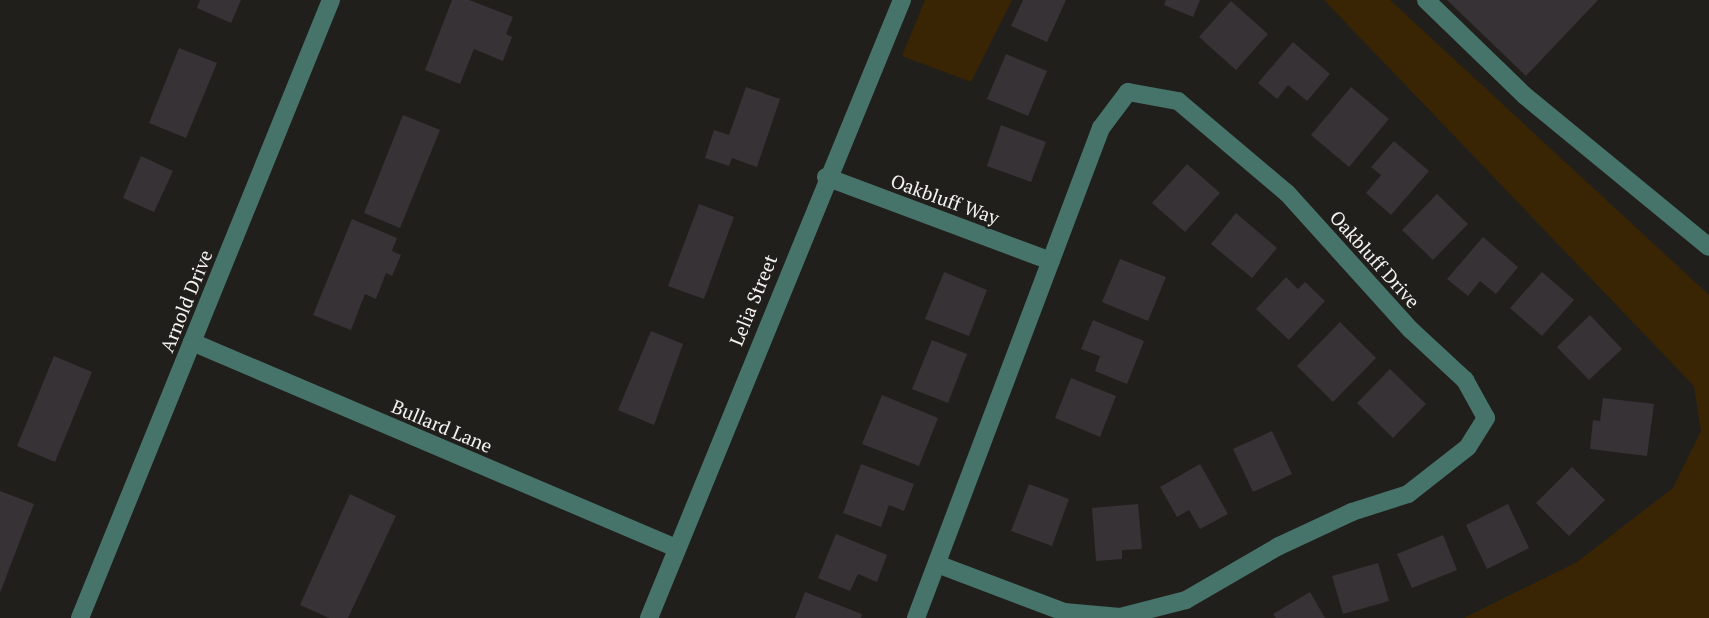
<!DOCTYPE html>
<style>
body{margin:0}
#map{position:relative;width:1709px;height:618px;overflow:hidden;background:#211f1c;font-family:"PT Serif",serif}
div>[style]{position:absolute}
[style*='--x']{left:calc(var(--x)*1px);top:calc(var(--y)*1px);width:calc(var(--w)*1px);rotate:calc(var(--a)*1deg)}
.green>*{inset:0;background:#392504}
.building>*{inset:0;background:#363235}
.minor>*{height:18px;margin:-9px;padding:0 9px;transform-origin:9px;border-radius:9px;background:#47746a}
span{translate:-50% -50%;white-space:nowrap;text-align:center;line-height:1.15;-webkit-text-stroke:5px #211f1c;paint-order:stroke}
.street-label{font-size:19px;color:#f4f2f0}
</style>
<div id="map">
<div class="green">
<div style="clip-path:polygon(925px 0,1012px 0,971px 82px,902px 56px)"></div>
<div style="clip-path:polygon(1324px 0,1390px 0,1709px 295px,1709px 618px,1464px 618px,1577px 562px,1673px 488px,1701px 431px,1694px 386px)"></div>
</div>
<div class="building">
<div style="clip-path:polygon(200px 0,241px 0,231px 23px,197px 8px)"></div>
<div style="clip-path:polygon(452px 0,469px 0,513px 17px,506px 34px,512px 37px,503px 61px,474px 49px,460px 84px,425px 70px)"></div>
<div style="clip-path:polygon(1023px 0,1066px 0,1047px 42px,1011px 26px)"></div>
<div style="clip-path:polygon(1166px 0,1200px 0,1193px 17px,1164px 5px)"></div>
<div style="clip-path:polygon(1447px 0,1598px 0,1526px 76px)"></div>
<div style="clip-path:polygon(1231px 1px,1268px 34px,1236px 70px,1199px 37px)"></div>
<div style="clip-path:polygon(1293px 42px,1330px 74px,1307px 101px,1288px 85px,1277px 99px,1258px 83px)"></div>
<div style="clip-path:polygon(179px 48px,217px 63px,186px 138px,149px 123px)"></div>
<div style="clip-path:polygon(1006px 54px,1047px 71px,1028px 116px,987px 99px)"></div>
<div style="clip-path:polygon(746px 87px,780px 99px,757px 167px,732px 158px,729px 166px,705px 158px,714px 130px,729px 135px)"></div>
<div style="clip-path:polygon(1351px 87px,1389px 119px,1349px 167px,1311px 135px)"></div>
<div style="clip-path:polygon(403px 115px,440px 130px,400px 228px,364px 213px)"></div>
<div style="clip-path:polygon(1001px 125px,1046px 142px,1031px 182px,987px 166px)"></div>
<div style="clip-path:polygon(1394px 141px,1429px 171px,1391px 215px,1366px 193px,1381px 175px,1371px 167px)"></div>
<div style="clip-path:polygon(141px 156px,173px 171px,154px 212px,123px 198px)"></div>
<div style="clip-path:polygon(1187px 164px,1220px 193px,1185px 232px,1152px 203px)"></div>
<div style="clip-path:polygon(1437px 194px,1468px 224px,1433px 260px,1402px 230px)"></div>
<div style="clip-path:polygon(699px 204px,734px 217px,704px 299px,668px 286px)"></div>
<div style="clip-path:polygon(1236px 213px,1277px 248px,1252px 278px,1211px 244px)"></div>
<div style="clip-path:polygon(352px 219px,397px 238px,392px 251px,401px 255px,392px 276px,386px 273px,376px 299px,365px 294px,351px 330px,313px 315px)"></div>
<div style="clip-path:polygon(1483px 237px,1518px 267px,1496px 294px,1480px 281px,1468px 296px,1447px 279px)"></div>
<div style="clip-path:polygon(1120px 259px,1166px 277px,1148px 321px,1102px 302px)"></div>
<div style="clip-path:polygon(944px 272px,987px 290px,969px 336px,925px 319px)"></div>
<div style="clip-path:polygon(1542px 272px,1574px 300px,1542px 336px,1510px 308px)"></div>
<div style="clip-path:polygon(1286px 277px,1298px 289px,1305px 282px,1325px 301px,1289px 340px,1256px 309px)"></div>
<div style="clip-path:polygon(1590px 315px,1622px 349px,1589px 380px,1557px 347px)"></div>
<div style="clip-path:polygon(1093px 320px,1144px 341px,1127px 384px,1095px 371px,1100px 356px,1081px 349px)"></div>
<div style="clip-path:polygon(1340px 322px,1376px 358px,1333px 402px,1297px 366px)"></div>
<div style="clip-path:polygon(651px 331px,683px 344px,654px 425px,618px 410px)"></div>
<div style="clip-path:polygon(932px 340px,967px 354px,948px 403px,912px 389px)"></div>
<div style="clip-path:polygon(54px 356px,92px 372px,55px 462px,17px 446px)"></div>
<div style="clip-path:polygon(1390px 369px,1426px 404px,1393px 438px,1357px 403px)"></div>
<div style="clip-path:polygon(1071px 378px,1116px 396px,1100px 437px,1055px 418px)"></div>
<div style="clip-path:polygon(882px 395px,938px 418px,919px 466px,862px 444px)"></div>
<div style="clip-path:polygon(1603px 398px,1654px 404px,1647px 456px,1590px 449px,1593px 420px,1600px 421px)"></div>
<div style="clip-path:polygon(1272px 431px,1292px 474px,1253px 492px,1233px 449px)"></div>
<div style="clip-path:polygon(861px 464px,914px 484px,904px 511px,889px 505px,881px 527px,843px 513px)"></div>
<div style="clip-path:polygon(1200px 464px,1228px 514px,1200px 529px,1189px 510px,1177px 517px,1160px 487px)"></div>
<div style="clip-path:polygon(1572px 467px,1605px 500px,1569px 536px,1536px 503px)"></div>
<div style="clip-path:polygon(1029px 484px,1069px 499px,1052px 546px,1011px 531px)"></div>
<div style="clip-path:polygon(0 491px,34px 504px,0 593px)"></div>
<div style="clip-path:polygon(350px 494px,396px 516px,348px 618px,329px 618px,300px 605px)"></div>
<div style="clip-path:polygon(1138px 504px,1142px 549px,1122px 550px,1122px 559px,1096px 561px,1092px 508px)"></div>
<div style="clip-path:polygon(1508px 504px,1529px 548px,1487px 569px,1466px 525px)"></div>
<div style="clip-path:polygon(836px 534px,887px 555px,877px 582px,858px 574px,850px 591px,818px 578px)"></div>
<div style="clip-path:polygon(1443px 535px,1457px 570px,1412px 588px,1397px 554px)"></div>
<div style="clip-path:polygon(1378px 563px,1389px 601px,1343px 614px,1332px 576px)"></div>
<div style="clip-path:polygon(805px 592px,862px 614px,861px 618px,795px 618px)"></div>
<div style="clip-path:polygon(1310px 592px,1325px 618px,1276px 618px,1273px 614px)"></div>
</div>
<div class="minor">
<div style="--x:1426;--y:0;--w:136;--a:44.1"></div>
<div style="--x:1524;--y:95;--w:239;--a:39.4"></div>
<div style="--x:826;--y:177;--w:240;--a:20.5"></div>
<div style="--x:192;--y:342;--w:526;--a:23.06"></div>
<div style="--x:80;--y:618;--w:667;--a:-67.9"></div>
<div style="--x:649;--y:618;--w:668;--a:-67.74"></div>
<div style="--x:916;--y:618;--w:524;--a:-69.32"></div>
<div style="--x:1101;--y:128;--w:45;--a:-53.1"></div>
<div style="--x:1128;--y:92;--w:51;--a:10.2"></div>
<div style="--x:1178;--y:101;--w:143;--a:40.2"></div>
<div style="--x:1287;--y:193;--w:185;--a:47.9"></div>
<div style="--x:1411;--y:330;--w:74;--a:42.8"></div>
<div style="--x:1465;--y:380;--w:43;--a:61.1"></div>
<div style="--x:1486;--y:418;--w:34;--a:122"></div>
<div style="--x:1468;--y:447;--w:76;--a:141.9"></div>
<div style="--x:1408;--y:494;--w:59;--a:162.2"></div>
<div style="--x:1352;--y:512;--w:81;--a:155"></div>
<div style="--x:1279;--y:546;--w:108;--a:149.9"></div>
<div style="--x:1186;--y:600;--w:68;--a:165.6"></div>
<div style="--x:1120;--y:617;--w:56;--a:-174.9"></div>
<div style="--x:1064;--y:612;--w:136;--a:-159.3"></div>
</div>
<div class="street-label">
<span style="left:945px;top:199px;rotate:20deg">Oakbluff Way</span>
<span style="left:1375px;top:259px;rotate:48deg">Oakbluff Drive</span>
<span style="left:753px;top:300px;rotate:-68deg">Lelia Street</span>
<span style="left:186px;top:301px;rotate:-68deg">Arnold Drive</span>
<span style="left:442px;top:426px;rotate:23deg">Bullard Lane</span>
</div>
</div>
